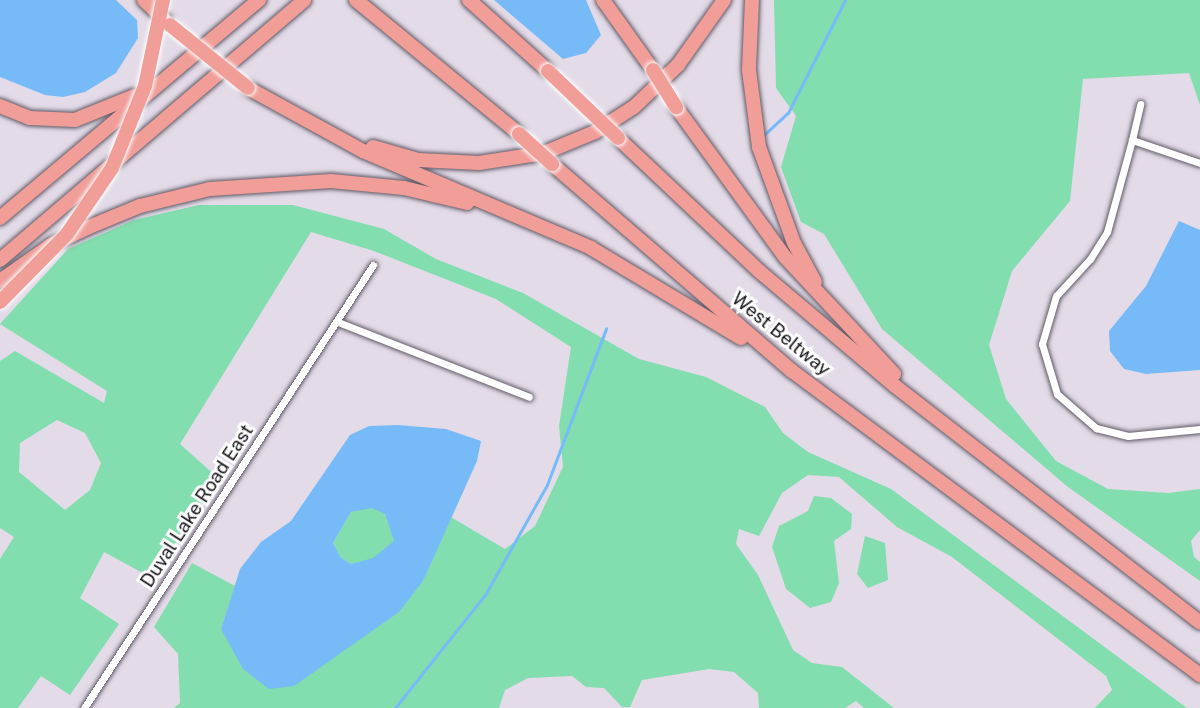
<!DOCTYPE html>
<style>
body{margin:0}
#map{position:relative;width:1200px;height:708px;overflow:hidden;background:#e3dbe8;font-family:"Public Sans",sans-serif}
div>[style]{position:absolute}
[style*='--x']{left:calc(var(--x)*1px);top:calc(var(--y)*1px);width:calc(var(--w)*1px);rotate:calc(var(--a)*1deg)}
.green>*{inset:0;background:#82ddaf}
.water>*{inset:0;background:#76bbf8}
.stream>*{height:2.5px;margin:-1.25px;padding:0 1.25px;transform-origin:1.25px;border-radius:1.25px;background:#76bbf8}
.roads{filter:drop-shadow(0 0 2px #605a65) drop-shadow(0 0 2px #605a65)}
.street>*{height:7px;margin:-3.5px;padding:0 3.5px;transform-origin:3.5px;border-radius:3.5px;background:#fff}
.highway>*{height:14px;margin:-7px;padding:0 7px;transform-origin:7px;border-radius:7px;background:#f19d98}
.bridges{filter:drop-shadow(0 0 2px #fff) drop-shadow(0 0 2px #fff)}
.highway-bridge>*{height:14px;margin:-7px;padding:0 7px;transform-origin:7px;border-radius:7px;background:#f19d98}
span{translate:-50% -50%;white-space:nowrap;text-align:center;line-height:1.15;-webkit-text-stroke:6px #fff;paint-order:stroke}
.street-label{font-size:19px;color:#161418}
</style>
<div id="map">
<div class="green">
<div style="clip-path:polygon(774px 0,1200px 0,1200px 105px,1189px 73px,1083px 79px,1070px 201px,1012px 271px,989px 345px,1006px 399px,1056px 461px,1108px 489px,1168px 493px,1200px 489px,1200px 530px,1191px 541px,1194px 557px,1200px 562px,1200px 581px,1068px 487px,882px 329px,824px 234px,801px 222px,781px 167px,796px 116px,776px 88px)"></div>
<div style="clip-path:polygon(evenodd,199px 205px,293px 205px,384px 229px,436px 259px,523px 293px,639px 359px,706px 377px,765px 407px,783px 433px,808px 452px,891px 489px,1187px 708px,1095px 708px,1112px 690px,1106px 676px,952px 557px,897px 527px,839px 477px,808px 475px,782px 493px,759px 536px,739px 529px,736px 544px,758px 575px,793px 650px,812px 663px,842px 667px,894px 708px,864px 708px,856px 701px,845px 708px,759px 708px,758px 693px,734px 672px,709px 669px,642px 680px,630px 707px,622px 707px,604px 688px,586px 687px,572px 676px,528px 678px,505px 690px,499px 708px,174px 708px,180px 703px,178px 654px,154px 627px,192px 563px,235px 586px,221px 629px,423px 581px,449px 516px,505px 549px,535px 526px,563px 467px,559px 426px,571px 347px,496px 299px,374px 251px,311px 232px,180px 444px,219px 479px,152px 578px,104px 552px,80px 598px,119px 624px,70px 695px,41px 676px,18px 708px,0 708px,0 559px,14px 537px,0 528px,0 361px,15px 351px,104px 403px,107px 391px,0 324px,68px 249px,134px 220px,199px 205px,57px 420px,85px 433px,101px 463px,90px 490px,65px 510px,19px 472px,20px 443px,57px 420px)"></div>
<div style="clip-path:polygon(814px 496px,831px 498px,852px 514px,851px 529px,834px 541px,839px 583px,831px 602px,810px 608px,786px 589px,772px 547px,779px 526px,808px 511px)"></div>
<div style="clip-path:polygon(372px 507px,385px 514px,395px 541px,373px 559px,351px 564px,341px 558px,333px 543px,351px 512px)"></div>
<div style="clip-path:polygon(865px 536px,885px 543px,888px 580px,868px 588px,857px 574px)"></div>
</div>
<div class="water">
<div style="clip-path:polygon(0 0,116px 0,137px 20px,138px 38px,116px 73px,85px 92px,63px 97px,45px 95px,0 77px)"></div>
<div style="clip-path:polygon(494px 0,586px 0,601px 35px,586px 53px,563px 59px)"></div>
<div style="clip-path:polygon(1179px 221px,1200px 230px,1200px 370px,1146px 374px,1124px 369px,1110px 351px,1109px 331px,1146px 286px)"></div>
<div style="clip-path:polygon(evenodd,398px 425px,446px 429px,481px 441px,477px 461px,423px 581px,399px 612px,294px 686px,269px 689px,243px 669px,221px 629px,240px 569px,261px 542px,291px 521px,350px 435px,369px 426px,398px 425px,372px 508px,385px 514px,394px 541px,373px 558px,351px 564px,341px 558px,333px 543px,351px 512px,372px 508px)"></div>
</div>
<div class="stream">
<div style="--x:764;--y:135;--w:33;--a:-43"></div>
<div style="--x:788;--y:113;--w:127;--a:-63.2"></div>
<div style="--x:395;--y:708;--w:144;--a:-51.5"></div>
<div style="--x:485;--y:595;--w:126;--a:-60.6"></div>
<div style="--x:547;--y:485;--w:167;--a:-69.3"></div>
</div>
<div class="roads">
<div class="street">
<div style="--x:1132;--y:140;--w:37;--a:-77"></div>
<div style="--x:1200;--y:163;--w:72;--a:-161.3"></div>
<div style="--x:1132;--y:140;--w:95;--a:105.2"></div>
<div style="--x:1107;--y:232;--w:32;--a:122"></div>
<div style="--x:1090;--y:259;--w:50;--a:132.6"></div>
<div style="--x:1056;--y:296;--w:50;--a:106.3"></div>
<div style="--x:1042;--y:344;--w:52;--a:73.3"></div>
<div style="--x:1057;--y:394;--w:52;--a:41.1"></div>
<div style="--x:1096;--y:428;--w:33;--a:14"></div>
<div style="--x:1128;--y:436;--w:72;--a:-5.6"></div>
<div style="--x:338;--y:322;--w:205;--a:21.4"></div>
<div style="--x:84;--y:708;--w:529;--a:-56.88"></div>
</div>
<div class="highway">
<div style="--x:144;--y:0;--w:30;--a:44"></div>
<div style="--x:356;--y:0;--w:211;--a:39.4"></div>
<div style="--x:469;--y:0;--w:106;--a:41.9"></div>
<div style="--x:603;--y:0;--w:86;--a:54.5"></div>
<div style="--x:752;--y:0;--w:70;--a:92.5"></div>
<div style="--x:749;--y:70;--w:78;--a:82.6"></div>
<div style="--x:759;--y:147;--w:102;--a:70"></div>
<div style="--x:794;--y:243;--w:44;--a:61.7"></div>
<div style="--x:248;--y:88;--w:131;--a:28.7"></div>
<div style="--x:363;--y:151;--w:248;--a:23"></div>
<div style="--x:591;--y:248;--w:175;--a:31"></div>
<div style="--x:0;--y:106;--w:32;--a:22"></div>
<div style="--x:30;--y:118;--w:45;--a:2.5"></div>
<div style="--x:75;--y:120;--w:64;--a:-22.1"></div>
<div style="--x:676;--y:107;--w:185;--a:54"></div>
<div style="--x:785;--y:257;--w:160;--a:47"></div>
<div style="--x:618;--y:138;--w:194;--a:43.3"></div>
<div style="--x:759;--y:271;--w:178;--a:40.2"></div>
<div style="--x:895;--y:386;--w:386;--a:37.8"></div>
<div style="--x:373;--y:147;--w:47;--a:16.1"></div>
<div style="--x:418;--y:160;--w:61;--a:2.8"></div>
<div style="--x:479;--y:163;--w:66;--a:-8.7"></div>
<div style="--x:544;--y:153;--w:55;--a:-22.4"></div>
<div style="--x:595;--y:132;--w:46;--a:-32.7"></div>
<div style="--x:634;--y:107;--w:61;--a:-43.7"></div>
<div style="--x:678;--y:65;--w:80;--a:-54.7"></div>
<div style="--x:552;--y:164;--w:317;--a:40.8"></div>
<div style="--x:792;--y:371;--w:509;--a:36.69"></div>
<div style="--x:0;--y:218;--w:339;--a:-40.1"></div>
<div style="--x:0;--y:260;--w:400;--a:-40.5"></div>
<div style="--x:0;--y:281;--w:62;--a:-35.2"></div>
<div style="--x:51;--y:245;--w:42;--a:-25.3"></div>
<div style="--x:89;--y:227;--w:55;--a:-22.4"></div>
<div style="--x:140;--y:206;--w:72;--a:-13.7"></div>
<div style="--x:210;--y:189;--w:121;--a:-3.8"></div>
<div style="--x:331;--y:181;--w:73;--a:5.5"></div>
<div style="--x:404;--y:188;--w:65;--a:13.4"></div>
</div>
</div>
<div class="bridges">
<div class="highway-bridge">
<div style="--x:170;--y:25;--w:100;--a:38.9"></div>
<div style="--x:653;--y:70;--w:44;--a:58.1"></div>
<div style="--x:548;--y:71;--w:97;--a:43.7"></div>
<div style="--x:519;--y:134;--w:45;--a:42.3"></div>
<div style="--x:0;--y:302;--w:95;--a:-45.4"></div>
<div style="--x:67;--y:234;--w:80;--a:-55.7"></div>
<div style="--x:112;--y:168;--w:88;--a:-68.1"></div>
<div style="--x:145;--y:86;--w:88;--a:-78.2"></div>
</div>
</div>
<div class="street-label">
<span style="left:781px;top:334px;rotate:39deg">West Beltway</span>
<span style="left:197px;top:506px;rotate:-57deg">Duval Lake Road East</span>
</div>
</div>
